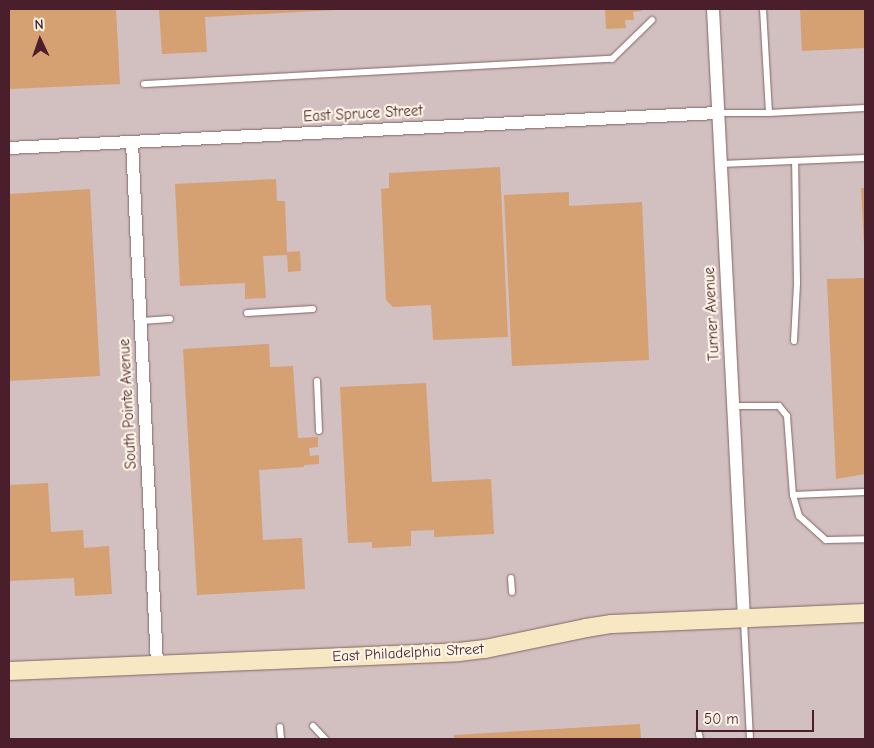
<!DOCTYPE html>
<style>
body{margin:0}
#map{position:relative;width:874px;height:748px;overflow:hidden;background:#f0e7ca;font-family:"Comic Neue",sans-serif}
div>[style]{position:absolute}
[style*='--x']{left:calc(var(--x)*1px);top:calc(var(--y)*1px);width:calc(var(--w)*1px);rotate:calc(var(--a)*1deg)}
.industrial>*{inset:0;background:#d2bfc0}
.building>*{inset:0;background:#d5a072}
.roads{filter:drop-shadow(0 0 1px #846563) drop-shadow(0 0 1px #846563)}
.lane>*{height:6px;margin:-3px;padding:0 3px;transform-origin:3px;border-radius:3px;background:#fff}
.street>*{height:12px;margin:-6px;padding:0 6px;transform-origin:6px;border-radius:6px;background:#fff}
.secondary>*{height:18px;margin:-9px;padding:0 9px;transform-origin:9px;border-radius:9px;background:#f7e8c3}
span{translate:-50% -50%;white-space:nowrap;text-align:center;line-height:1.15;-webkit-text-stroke:4.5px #fcf5e5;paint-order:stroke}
.street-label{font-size:15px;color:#4a1f2b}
.frame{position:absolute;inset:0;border:10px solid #4a1f2b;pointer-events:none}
.north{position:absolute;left:15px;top:15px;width:50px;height:50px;-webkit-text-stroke:4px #fcf5e5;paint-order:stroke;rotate:357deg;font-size:14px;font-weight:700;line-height:20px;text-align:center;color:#4a1f2b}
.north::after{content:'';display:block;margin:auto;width:18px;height:22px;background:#4a1f2b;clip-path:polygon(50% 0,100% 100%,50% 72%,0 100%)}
.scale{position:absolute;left:696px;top:710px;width:118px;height:22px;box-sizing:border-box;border:2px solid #4a1f2b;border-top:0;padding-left:6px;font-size:15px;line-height:18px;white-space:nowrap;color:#4a1f2b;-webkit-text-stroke:4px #fcf5e5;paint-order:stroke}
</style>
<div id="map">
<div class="industrial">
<div style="clip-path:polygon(9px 9px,865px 9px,865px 739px,9px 739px)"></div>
</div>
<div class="building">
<div style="clip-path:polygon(9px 9px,116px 9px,120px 84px,9px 89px)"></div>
<div style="clip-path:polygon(159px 9px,337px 9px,337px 10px,205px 17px,207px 52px,162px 54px)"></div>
<div style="clip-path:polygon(605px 9px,642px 9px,642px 11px,633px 12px,634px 20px,625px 20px,626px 28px,606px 29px)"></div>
<div style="clip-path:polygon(800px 9px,865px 9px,865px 48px,802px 51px)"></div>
<div style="clip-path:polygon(500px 167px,508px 337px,433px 340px,431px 305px,393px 307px,386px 300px,381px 189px,389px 188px,389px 173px)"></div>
<div style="clip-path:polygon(276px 179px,277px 201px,285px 201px,287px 252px,300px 251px,301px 271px,288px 272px,287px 255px,263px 256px,266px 298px,245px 299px,245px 283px,180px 286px,175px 184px)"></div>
<div style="clip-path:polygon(861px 188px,865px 188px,865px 245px,864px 245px)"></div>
<div style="clip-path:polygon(90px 189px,100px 376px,9px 381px,9px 194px)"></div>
<div style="clip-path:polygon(569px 192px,569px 206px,642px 202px,649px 360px,512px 366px,504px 195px)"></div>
<div style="clip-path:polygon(865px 278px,865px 474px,836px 479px,827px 279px)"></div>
<div style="clip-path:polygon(269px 344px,270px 367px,293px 366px,298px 438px,318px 437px,318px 447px,309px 448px,310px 456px,319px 455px,319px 464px,304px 465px,304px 467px,259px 470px,263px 540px,302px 538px,305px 589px,197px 595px,183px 349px)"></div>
<div style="clip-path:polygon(426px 383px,432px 482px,491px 479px,494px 534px,434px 537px,434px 530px,411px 531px,411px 546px,372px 548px,372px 542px,348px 543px,340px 387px)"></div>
<div style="clip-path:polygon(48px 483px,51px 532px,83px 530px,84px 548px,109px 546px,112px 594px,75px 596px,74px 578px,9px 581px,9px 485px)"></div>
<div style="clip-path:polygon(640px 724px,641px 739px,454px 739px,454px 735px)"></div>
</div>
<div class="roads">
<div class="lane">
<div style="--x:763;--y:9;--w:104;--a:86.7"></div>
<div style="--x:769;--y:113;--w:96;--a:-3"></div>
<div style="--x:144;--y:84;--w:469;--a:-3.1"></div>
<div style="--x:612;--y:59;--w:56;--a:-44.3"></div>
<div style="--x:718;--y:113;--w:51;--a:0"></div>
<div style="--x:721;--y:164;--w:144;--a:-2.4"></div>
<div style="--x:247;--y:313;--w:66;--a:-3.5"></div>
<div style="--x:141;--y:321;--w:29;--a:-4"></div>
<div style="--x:794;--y:341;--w:58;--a:-87"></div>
<div style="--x:797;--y:283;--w:122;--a:-90.9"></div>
<div style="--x:317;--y:381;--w:50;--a:87.7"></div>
<div style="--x:733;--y:406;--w:46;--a:0"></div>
<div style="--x:779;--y:406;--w:13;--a:51"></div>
<div style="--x:787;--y:416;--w:79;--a:85.7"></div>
<div style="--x:793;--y:495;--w:22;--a:74"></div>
<div style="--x:799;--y:516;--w:36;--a:42"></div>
<div style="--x:826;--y:540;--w:39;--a:-1"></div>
<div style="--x:793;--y:495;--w:72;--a:-2.4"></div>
<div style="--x:511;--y:578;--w:14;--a:86"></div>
<div style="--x:744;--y:621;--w:118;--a:87.1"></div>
<div style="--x:313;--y:726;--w:18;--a:47"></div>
<div style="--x:280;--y:727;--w:12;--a:85"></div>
<div style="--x:699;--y:734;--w:5;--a:79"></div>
</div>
<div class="street">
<div style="--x:713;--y:9;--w:610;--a:87.09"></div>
<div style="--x:132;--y:142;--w:523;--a:87.26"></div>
<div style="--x:9;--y:148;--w:710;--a:-2.83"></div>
</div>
<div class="secondary">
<div style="--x:9;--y:671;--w:450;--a:-2.4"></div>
<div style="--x:459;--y:652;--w:26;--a:-7"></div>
<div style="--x:485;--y:649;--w:103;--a:-11.7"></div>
<div style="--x:586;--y:628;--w:26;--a:-9"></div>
<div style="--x:612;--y:624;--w:253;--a:-2.5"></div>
</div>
</div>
<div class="street-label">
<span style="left:363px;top:114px;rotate:-3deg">East Spruce Street</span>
<span style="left:712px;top:314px;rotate:-93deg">Turner Avenue</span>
<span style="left:128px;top:404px;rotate:-93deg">South Pointe Avenue</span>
<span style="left:408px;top:653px;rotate:-3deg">East Philadelphia Street</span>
</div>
<div class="frame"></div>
<div class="north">N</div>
<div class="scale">50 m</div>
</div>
